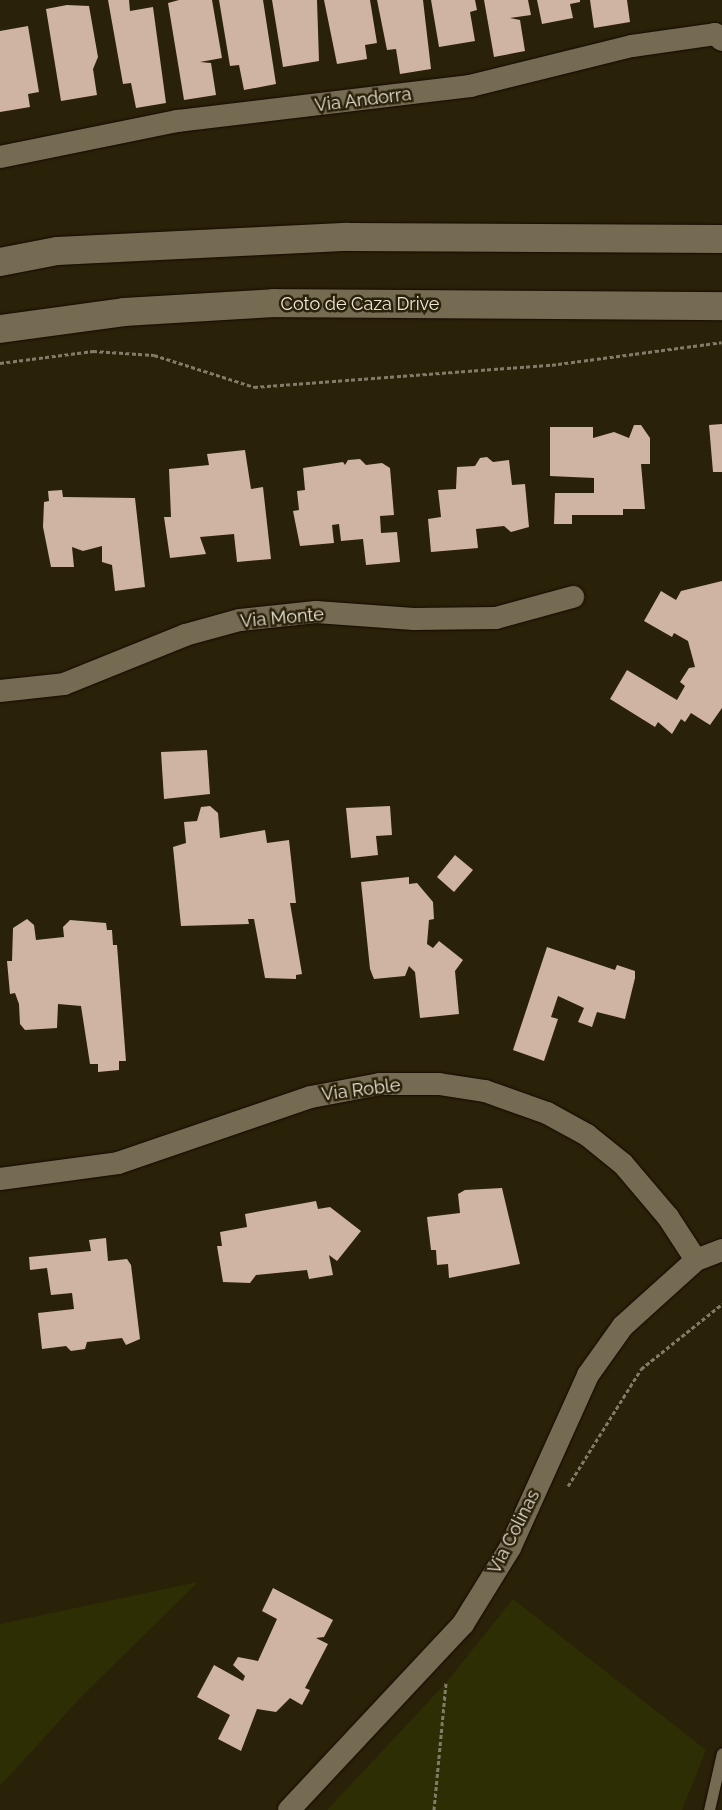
<!DOCTYPE html>
<style>
body{margin:0}
#map{position:relative;width:722px;height:1810px;overflow:hidden;background:#2a2109;font-family:Raleway,sans-serif}
div>[style]{position:absolute}
[style*='--x']{left:calc(var(--x)*1px);top:calc(var(--y)*1px);width:calc(var(--w)*1px);rotate:calc(var(--a)*1deg)}
.green>*{inset:0;background:#2e2e05}
.building>*{inset:0;background:#cfb3a3}
.path>*{height:3px;margin-top:-1.5px;transform-origin:0;background:repeating-linear-gradient(90deg,#827b67 0 4px,transparent 0 6.5px)}
.roads{filter:drop-shadow(0 0 1px #120a00) drop-shadow(0 0 1px #120a00)}
.lane>*{height:11px;margin:-5.5px;padding:0 5.5px;transform-origin:5.5px;border-radius:5.5px;background:#756b52}
.street>*{height:22px;margin:-11px;padding:0 11px;transform-origin:11px;border-radius:11px;background:#756b52}
.secondary>*{height:28px;margin:-14px;padding:0 14px;transform-origin:14px;border-radius:14px;background:#756b52}
span{translate:-50% -50%;white-space:nowrap;text-align:center;line-height:1.15;-webkit-text-stroke:5px #2a2109;paint-order:stroke}
.street-label{font-size:18px;color:#ece7d9}
</style>
<div id="map">
<div class="green">
<div style="clip-path:polygon(198px 1582px,82px 1696px,0 1786px,0 1624px)"></div>
<div style="clip-path:polygon(513px 1599px,706px 1750px,682px 1810px,327px 1810px,445px 1684px)"></div>
</div>
<div class="building">
<div style="clip-path:polygon(108px 0,129px 0,130px 11px,153px 7px,166px 103px,136px 108px,131px 83px,123px 84px)"></div>
<div style="clip-path:polygon(179px 0,212px 0,222px 58px,200px 62px,211px 63px,216px 95px,184px 100px,168px 3px)"></div>
<div style="clip-path:polygon(219px 0,263px 0,276px 84px,244px 90px,239px 65px,230px 66px)"></div>
<div style="clip-path:polygon(272px 0,317px 0,319px 61px,283px 67px)"></div>
<div style="clip-path:polygon(324px 0,370px 0,377px 43px,365px 45px,367px 59px,337px 64px)"></div>
<div style="clip-path:polygon(377px 0,423px 0,431px 69px,400px 74px,396px 49px,387px 50px)"></div>
<div style="clip-path:polygon(431px 0,475px 0,477px 10px,470px 12px,475px 41px,439px 47px)"></div>
<div style="clip-path:polygon(484px 0,528px 0,531px 15px,510px 18px,520px 20px,525px 51px,494px 57px)"></div>
<div style="clip-path:polygon(537px 0,580px 0,580px 2px,570px 4px,573px 18px,542px 24px)"></div>
<div style="clip-path:polygon(590px 0,627px 0,630px 22px,594px 28px)"></div>
<div style="clip-path:polygon(67px 5px,89px 6px,98px 57px,93px 69px,97px 95px,61px 101px,46px 9px)"></div>
<div style="clip-path:polygon(28px 26px,39px 92px,28px 94px,30px 107px,0 112px,0 31px)"></div>
<div style="clip-path:polygon(722px 424px,722px 472px,713px 472px,709px 425px)"></div>
<div style="clip-path:polygon(634px 425px,641px 425px,650px 438px,650px 464px,641px 464px,645px 509px,623px 509px,623px 515px,572px 515px,572px 524px,554px 524px,555px 493px,594px 493px,594px 478px,550px 476px,550px 427px,593px 427px,593px 438px,614px 432px,629px 438px)"></div>
<div style="clip-path:polygon(245px 450px,251px 489px,263px 487px,271px 559px,237px 562px,234px 534px,200px 537px,206px 554px,170px 558px,164px 517px,171px 517px,169px 469px,209px 465px,207px 454px)"></div>
<div style="clip-path:polygon(487px 457px,493px 462px,509px 460px,512px 485px,525px 484px,529px 527px,511px 532px,504px 526px,476px 529px,478px 548px,431px 552px,428px 519px,441px 517px,438px 490px,456px 489px,457px 467px,475px 466px,480px 458px)"></div>
<div style="clip-path:polygon(360px 459px,366px 465px,382px 463px,390px 468px,394px 515px,380px 516px,381px 533px,397px 532px,400px 562px,366px 565px,363px 539px,341px 541px,339px 524px,332px 525px,334px 543px,300px 546px,293px 511px,299px 510px,297px 491px,305px 490px,303px 468px,343px 462px,345px 465px,348px 460px)"></div>
<div style="clip-path:polygon(62px 490px,63px 497px,135px 498px,145px 587px,115px 591px,112px 565px,102px 562px,102px 546px,83px 551px,72px 547px,74px 567px,51px 567px,43px 527px,44px 502px,49px 501px,48px 491px)"></div>
<div style="clip-path:polygon(722px 581px,722px 708px,710px 725px,691px 713px,685px 722px,681px 719px,672px 734px,658px 722px,655px 727px,610px 699px,627px 670px,677px 700px,685px 686px,680px 682px,689px 668px,695px 667px,688px 641px,674px 633px,672px 637px,644px 621px,661px 591px,676px 600px,681px 591px)"></div>
<div style="clip-path:polygon(207px 750px,210px 794px,164px 799px,161px 752px)"></div>
<div style="clip-path:polygon(210px 806px,218px 813px,220px 838px,265px 830px,267px 843px,289px 840px,296px 903px,290px 903px,302px 974px,296px 975px,296px 979px,265px 978px,254px 919px,248px 919px,249px 924px,181px 926px,173px 847px,186px 843px,184px 822px,197px 821px,201px 807px)"></div>
<div style="clip-path:polygon(390px 806px,392px 835px,376px 836px,378px 855px,351px 858px,346px 808px)"></div>
<div style="clip-path:polygon(455px 855px,473px 870px,454px 892px,437px 877px)"></div>
<div style="clip-path:polygon(409px 877px,409px 884px,417px 883px,433px 902px,434px 919px,429px 920px,427px 944px,433px 948px,439px 941px,463px 960px,455px 971px,459px 1014px,420px 1018px,415px 972px,409px 966px,405px 976px,374px 979px,370px 969px,361px 882px)"></div>
<div style="clip-path:polygon(27px 919px,34px 925px,36px 940px,64px 937px,63px 927px,70px 920px,106px 923px,107px 930px,112px 930px,113px 945px,117px 945px,126px 1061px,119px 1061px,119px 1070px,98px 1072px,98px 1064px,90px 1064px,81px 1006px,58px 1004px,57px 1028px,25px 1030px,20px 1024px,19px 1004px,15px 993px,10px 994px,7px 961px,12px 961px,13px 928px)"></div>
<div style="clip-path:polygon(547px 947px,615px 970px,617px 965px,635px 971px,635px 978px,625px 1019px,597px 1012px,592px 1027px,578px 1022px,584px 1008px,558px 996px,551px 1017px,558px 1019px,544px 1061px,513px 1050px)"></div>
<div style="clip-path:polygon(502px 1188px,520px 1264px,449px 1278px,448px 1264px,437px 1265px,436px 1250px,431px 1250px,427px 1217px,460px 1213px,458px 1194px,465px 1190px)"></div>
<div style="clip-path:polygon(316px 1201px,318px 1209px,330px 1207px,361px 1231px,337px 1261px,329px 1255px,333px 1275px,309px 1279px,307px 1270px,256px 1275px,250px 1283px,223px 1282px,217px 1246px,222px 1246px,220px 1232px,247px 1227px,245px 1214px)"></div>
<div style="clip-path:polygon(106px 1238px,108px 1261px,127px 1259px,131px 1265px,140px 1339px,126px 1345px,122px 1338px,87px 1342px,85px 1349px,71px 1351px,66px 1346px,42px 1349px,38px 1313px,74px 1309px,72px 1293px,51px 1295px,47px 1268px,30px 1270px,29px 1257px,91px 1251px,89px 1240px)"></div>
<div style="clip-path:polygon(273px 1588px,333px 1620px,324px 1637px,316px 1638px,328px 1644px,305px 1688px,310px 1690px,302px 1705px,290px 1698px,276px 1712px,257px 1709px,241px 1751px,218px 1739px,230px 1715px,197px 1697px,214px 1665px,243px 1681px,245px 1676px,233px 1665px,238px 1657px,258px 1661px,277px 1619px,262px 1611px)"></div>
</div>
<div class="path">
<div style="--x:0;--y:363;--w:94;--a:-7.4"></div>
<div style="--x:93;--y:351;--w:61;--a:3.8"></div>
<div style="--x:154;--y:355;--w:105;--a:17.7"></div>
<div style="--x:254;--y:387;--w:305;--a:-4.3"></div>
<div style="--x:558;--y:364;--w:165;--a:-7.6"></div>
<div style="--x:568;--y:1486;--w:138;--a:-58"></div>
<div style="--x:641;--y:1369;--w:104;--a:-38.7"></div>
<div style="--x:434;--y:1810;--w:129;--a:-84.6"></div>
</div>
<div class="roads">
<div class="lane">
<div style="--x:709;--y:1810;--w:58;--a:-77.2"></div>
</div>
<div class="street">
<div style="--x:0;--y:157;--w:181;--a:-11.5"></div>
<div style="--x:177;--y:121;--w:295;--a:-6.8"></div>
<div style="--x:470;--y:86;--w:167;--a:-13.9"></div>
<div style="--x:632;--y:46;--w:84;--a:-8.2"></div>
<div style="--x:715;--y:34;--w:9;--a:41"></div>
<div style="--x:0;--y:691;--w:64;--a:-6.2"></div>
<div style="--x:64;--y:684;--w:131;--a:-22"></div>
<div style="--x:185;--y:635;--w:57;--a:-15.3"></div>
<div style="--x:240;--y:620;--w:76;--a:-6"></div>
<div style="--x:316;--y:612;--w:98;--a:4.1"></div>
<div style="--x:414;--y:619;--w:82;--a:-0.7"></div>
<div style="--x:496;--y:618;--w:80;--a:-15.3"></div>
<div style="--x:0;--y:1179;--w:119;--a:-7.7"></div>
<div style="--x:118;--y:1163;--w:204;--a:-18.9"></div>
<div style="--x:311;--y:1097;--w:70;--a:-10.7"></div>
<div style="--x:380;--y:1084;--w:59;--a:0"></div>
<div style="--x:439;--y:1084;--w:47;--a:8.7"></div>
<div style="--x:485;--y:1091;--w:66;--a:19.5"></div>
<div style="--x:547;--y:1113;--w:46;--a:28.8"></div>
<div style="--x:587;--y:1135;--w:46;--a:38.9"></div>
<div style="--x:623;--y:1164;--w:70;--a:49.7"></div>
<div style="--x:668;--y:1217;--w:51;--a:56.9"></div>
<div style="--x:289;--y:1810;--w:255;--a:-46.9"></div>
<div style="--x:463;--y:1624;--w:89;--a:-58.3"></div>
<div style="--x:510;--y:1548;--w:190;--a:-65.7"></div>
<div style="--x:588;--y:1375;--w:60;--a:-54.5"></div>
<div style="--x:623;--y:1326;--w:98;--a:-42.1"></div>
<div style="--x:696;--y:1260;--w:28;--a:-21"></div>
</div>
<div class="secondary">
<div style="--x:0;--y:262;--w:58;--a:-10.9"></div>
<div style="--x:57;--y:251;--w:291;--a:-2.8"></div>
<div style="--x:348;--y:237;--w:374;--a:0.3"></div>
<div style="--x:0;--y:329;--w:125;--a:-7.8"></div>
<div style="--x:124;--y:312;--w:150;--a:-3.4"></div>
<div style="--x:274;--y:303;--w:448;--a:0.4"></div>
</div>
</div>
<div class="street-label">
<span style="left:363px;top:100px;rotate:-7deg">Via Andorra</span>
<span style="left:360px;top:304px">Coto de Caza Drive</span>
<span style="left:282px;top:618px;rotate:-5deg">Via Monte</span>
<span style="left:361px;top:1090px;rotate:-7deg">Via Roble</span>
<span style="left:514px;top:1532px;rotate:-63deg">Via Colinas</span>
</div>
</div>
